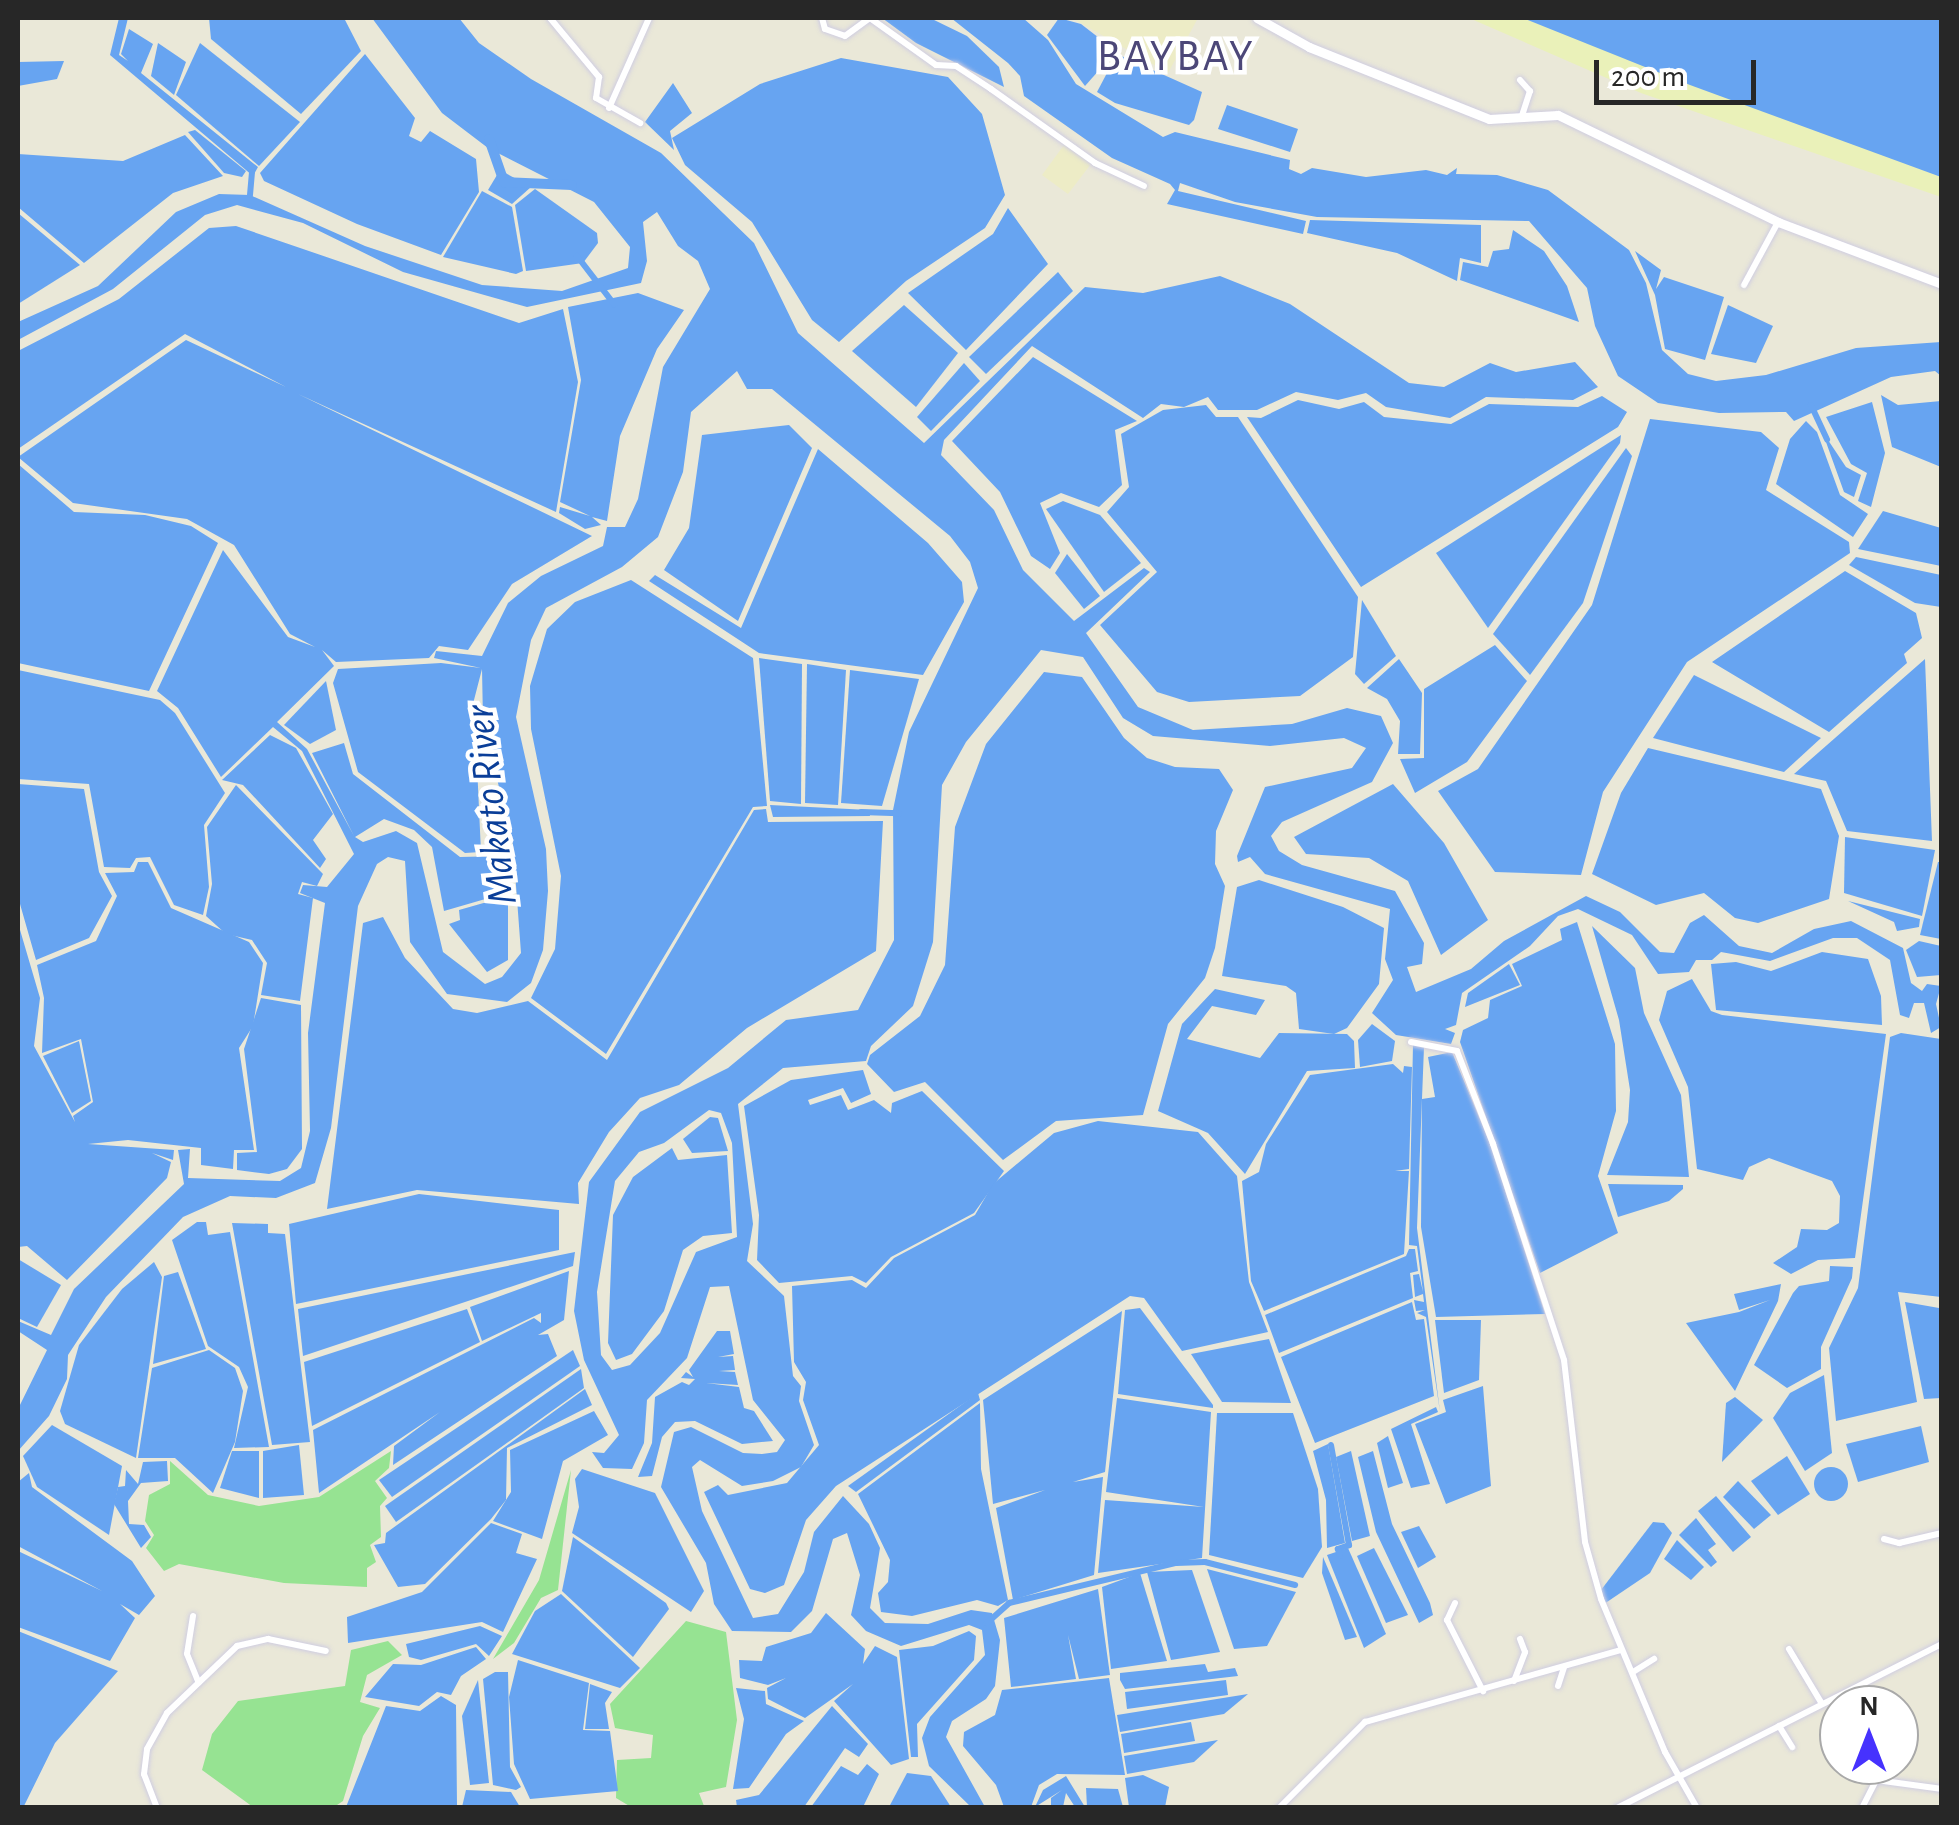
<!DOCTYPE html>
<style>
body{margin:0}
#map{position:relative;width:1959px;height:1825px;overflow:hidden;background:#eae8d8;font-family:"Alegreya Sans",sans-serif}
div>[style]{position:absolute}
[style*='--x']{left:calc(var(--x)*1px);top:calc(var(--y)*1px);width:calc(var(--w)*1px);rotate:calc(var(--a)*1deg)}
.education>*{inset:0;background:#edecc6}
.green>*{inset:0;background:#96e392}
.sand>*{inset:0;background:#eaf1b9}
.water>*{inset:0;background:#67a4f1}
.round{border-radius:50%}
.canal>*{height:6px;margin:-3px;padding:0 3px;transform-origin:3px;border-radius:3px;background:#67a4f1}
.river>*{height:10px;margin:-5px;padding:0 5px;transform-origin:5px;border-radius:5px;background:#67a4f1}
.roads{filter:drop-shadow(0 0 2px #cfcde1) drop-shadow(0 0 2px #cfcde1)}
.street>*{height:6px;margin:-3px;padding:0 3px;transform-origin:3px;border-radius:3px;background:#fff}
.secondary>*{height:9px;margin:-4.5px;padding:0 4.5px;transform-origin:4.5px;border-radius:4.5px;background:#fff}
span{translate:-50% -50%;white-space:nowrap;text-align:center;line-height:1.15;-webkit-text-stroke:9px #fff;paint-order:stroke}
.water-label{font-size:42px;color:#0a3e98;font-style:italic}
.quarter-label{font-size:45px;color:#4c4778;letter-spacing:2.5px}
.frame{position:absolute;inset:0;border:20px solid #272727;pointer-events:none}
.north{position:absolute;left:1819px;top:1685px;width:100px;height:100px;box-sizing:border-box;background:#fff;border:2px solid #a9a9a9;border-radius:50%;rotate:0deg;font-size:28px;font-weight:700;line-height:40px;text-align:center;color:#272727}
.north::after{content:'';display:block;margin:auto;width:35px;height:45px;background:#4632fe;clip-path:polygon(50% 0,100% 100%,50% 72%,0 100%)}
.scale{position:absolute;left:1594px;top:60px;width:162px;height:45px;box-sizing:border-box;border:5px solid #272727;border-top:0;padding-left:12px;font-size:30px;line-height:35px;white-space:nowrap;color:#272727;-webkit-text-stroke:8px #fff;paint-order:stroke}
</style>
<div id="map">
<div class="education">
<div style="clip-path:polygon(1072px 18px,1198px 18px,1168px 73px)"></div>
<div style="clip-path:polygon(1064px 145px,1091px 164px,1068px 194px,1042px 175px)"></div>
</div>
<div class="green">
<div style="clip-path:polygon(391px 1451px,389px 1468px,375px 1481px,387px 1498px,380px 1506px,381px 1537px,370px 1545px,376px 1562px,367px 1568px,367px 1587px,284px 1583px,179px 1564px,164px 1571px,146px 1548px,154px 1535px,145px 1521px,149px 1495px,170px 1484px,170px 1461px,208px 1495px,259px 1506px,319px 1497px)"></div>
<div style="clip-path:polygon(571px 1470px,558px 1590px,541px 1598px,514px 1643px,493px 1659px,539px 1580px)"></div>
<div style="clip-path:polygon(686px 1621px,726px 1632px,737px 1720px,726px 1787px,699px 1793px,704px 1806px,713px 1807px,631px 1807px,616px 1798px,617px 1760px,651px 1758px,653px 1735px,615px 1728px,610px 1704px)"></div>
<div style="clip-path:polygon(388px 1641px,402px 1655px,367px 1675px,360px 1702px,380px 1708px,363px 1736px,343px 1801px,334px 1807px,253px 1807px,202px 1770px,212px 1734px,238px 1701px,345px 1686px,351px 1650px)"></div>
</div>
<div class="sand">
<div style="clip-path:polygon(1469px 18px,1523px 18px,1941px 177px,1941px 197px,1641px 93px)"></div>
</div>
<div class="water">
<div style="clip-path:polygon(119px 18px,128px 18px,119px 55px,128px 61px,121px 54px,129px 29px,153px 44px,141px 73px,258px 167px,253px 176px,110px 55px)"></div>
<div style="clip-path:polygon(209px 18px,344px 18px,361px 51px,301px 114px,211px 39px)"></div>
<div style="clip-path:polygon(evenodd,372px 18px,459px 18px,479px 43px,531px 79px,661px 153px,754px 243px,798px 333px,924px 443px,1085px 287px,1143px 293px,1220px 276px,1290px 304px,1409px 383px,1444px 387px,1490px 363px,1516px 372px,1575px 362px,1598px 387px,1573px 400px,1486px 397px,1450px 418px,1386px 407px,1366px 393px,1338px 400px,1296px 392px,1257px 410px,1218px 410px,1208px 397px,1184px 407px,1161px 404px,1143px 418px,1032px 346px,944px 440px,941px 455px,994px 510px,1023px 570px,1074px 621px,1144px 568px,1150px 572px,1086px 633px,1138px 707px,1193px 730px,1292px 724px,1347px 708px,1381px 716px,1393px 743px,1372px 782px,1282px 822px,1271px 836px,1279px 851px,1302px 865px,1395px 891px,1424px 943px,1422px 964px,1407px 967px,1416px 992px,1471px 969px,1504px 941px,1586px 896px,1620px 912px,1660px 952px,1674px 953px,1690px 923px,1704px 915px,1739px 946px,1772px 953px,1814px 929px,1851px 921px,1903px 948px,1911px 983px,1922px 991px,1927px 984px,1941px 986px,1936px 1004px,1941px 1027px,1931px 1033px,1924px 1003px,1914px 1003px,1909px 1018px,1900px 1015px,1890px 960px,1857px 938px,1833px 938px,1770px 961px,1721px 952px,1712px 960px,1696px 960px,1689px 972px,1658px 974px,1632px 935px,1578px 909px,1558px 916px,1530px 946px,1462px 993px,1456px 1025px,1445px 1029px,1455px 1033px,1451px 1044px,1396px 1035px,1372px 1013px,1393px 980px,1385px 959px,1390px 909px,1265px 874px,1250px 857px,1238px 862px,1237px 856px,1265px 787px,1352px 768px,1366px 748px,1344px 738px,1270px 746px,1153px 736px,1123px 718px,1083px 657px,1041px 650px,966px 742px,942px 785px,933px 942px,913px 1006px,871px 1046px,866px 1061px,783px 1068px,738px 1104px,753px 1224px,747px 1261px,784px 1296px,793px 1376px,801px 1386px,799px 1401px,814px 1445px,801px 1467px,773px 1481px,742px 1486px,700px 1460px,692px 1467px,702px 1511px,753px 1618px,778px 1614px,804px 1572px,814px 1532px,843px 1496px,869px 1524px,880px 1548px,870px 1608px,885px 1623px,928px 1624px,971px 1610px,992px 1613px,1000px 1640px,995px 1686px,986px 1699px,952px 1721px,946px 1737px,985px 1807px,971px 1807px,929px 1766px,922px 1738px,930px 1717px,985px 1655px,982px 1630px,969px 1625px,901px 1646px,866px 1631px,851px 1615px,860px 1575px,847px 1533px,833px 1539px,812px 1611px,791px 1632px,732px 1631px,714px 1604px,706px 1563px,661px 1487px,674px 1432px,691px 1427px,743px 1453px,762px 1454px,777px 1452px,785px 1440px,753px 1400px,729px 1286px,710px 1287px,687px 1358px,647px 1400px,644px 1443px,632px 1469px,603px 1468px,592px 1452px,604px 1453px,619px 1435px,584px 1360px,574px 1311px,589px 1182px,640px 1112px,728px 1068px,786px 1020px,858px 1010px,894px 940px,893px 810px,909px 732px,978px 588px,970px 562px,950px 536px,772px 389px,747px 389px,737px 371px,691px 412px,683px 472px,658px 537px,622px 567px,546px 608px,531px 640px,516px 717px,546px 849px,548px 891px,543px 950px,531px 983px,507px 1002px,447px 994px,410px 942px,405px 861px,388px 857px,377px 864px,358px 906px,331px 1128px,315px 1183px,276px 1198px,230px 1196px,183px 1217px,106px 1297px,68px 1355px,67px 1379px,49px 1416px,18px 1451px,18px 1409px,47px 1350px,18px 1331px,18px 1321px,51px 1335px,74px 1289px,184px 1184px,178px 1150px,190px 1149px,188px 1178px,280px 1181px,301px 1168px,310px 1131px,308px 1033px,325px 903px,300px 893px,303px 885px,327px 887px,354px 854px,302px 751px,273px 727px,221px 777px,178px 708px,157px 691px,223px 550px,288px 637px,315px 647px,290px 634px,234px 545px,187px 519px,73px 503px,18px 457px,186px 340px,286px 387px,185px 334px,18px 449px,18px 351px,119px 299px,209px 228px,236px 226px,519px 323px,563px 309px,578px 382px,556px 512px,298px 394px,592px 536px,512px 584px,468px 650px,439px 646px,429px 658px,336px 662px,322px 650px,334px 666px,277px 722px,307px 749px,354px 836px,312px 753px,344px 743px,353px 774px,460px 857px,502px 856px,506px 893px,444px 911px,432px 847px,414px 830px,384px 819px,355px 837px,363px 842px,396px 831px,417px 843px,443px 952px,485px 984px,502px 977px,521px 953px,513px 845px,483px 721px,482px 669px,474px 700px,481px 852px,465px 853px,358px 772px,333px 683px,338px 669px,441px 663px,481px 668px,434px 658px,436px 651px,482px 656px,508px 603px,541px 576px,603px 546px,607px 527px,625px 527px,638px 499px,663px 367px,710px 289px,698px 261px,678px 246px,657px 212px,643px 222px,647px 261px,641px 283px,527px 307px,403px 272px,303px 223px,237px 205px,205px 215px,113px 289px,18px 340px,18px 322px,98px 286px,176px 212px,219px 194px,250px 195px,365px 246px,482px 285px,562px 291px,628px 268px,630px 247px,594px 202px,488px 148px,442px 113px,372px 18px,709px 1110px,721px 1113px,732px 1143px,737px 1237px,696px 1252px,660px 1333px,630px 1365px,612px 1370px,601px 1355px,597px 1292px,615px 1181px,639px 1152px,664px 1143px,709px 1110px)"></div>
<div style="clip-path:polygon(882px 18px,930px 18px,967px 36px,999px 67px,1004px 87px,916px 43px)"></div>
<div style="clip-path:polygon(951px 18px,1023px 18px,1048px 40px,1076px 84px,1163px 137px,1175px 132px,1290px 160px,1289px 169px,1301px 174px,1312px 168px,1366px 177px,1426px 170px,1447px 175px,1457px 168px,1456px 174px,1497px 175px,1548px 190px,1629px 250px,1646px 283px,1662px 350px,1688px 374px,1716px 381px,1766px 375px,1856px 348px,1941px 342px,1941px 376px,1935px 371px,1891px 377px,1794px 421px,1786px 412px,1719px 413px,1658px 403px,1618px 376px,1595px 326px,1587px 288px,1529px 221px,1317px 217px,1235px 202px,1180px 183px,1178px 191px,1306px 221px,1303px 234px,1167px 204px,1175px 190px,1170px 184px,1112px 158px,1024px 96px,1020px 76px,1008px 63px)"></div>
<div style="clip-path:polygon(1059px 18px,1081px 24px,1116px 51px,1085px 86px,1047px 35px)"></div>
<div style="clip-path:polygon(1523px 18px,1941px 18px,1941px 177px,1690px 85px)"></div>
<div style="clip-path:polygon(158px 43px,186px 62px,174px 95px,151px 76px)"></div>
<div style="clip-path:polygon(200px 43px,300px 122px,259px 166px,176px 95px)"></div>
<div style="clip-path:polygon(365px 54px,415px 118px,409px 136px,421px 142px,430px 131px,476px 159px,479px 192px,441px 255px,357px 224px,264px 181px,260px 173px)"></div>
<div style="clip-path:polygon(1117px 54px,1202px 92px,1194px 120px,1189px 125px,1115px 103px,1097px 92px)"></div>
<div style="clip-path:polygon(841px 58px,948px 77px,982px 114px,1005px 195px,985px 228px,906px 281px,839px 342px,812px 320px,752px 222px,685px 165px,672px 138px,760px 84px)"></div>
<div style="clip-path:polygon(64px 61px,57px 79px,18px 86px,18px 62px)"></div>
<div style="clip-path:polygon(673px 83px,692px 113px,670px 131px,674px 150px,645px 122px)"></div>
<div style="clip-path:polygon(1227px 105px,1298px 129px,1290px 152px,1218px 129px)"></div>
<div style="clip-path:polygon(195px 130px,246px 171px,242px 177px,224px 173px,188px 132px)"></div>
<div style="clip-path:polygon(185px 135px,223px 176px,173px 193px,84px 263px,18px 207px,18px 154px,123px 161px)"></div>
<div style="clip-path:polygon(500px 170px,531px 187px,512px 204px,488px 190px)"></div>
<div style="clip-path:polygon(535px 189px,597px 233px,598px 243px,583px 263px,526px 271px,515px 205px)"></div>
<div style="clip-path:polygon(482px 191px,512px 207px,523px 271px,516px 274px,443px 257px)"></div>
<div style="clip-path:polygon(1008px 208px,1048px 264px,966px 350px,908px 293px,993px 234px)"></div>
<div style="clip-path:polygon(18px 213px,80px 265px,18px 304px)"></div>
<div style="clip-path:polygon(1310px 220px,1481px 225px,1481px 263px,1460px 258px,1457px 281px,1397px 253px,1307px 233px)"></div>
<div style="clip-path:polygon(1513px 230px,1544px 251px,1567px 286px,1579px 322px,1460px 280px,1463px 262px,1488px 267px,1493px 251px,1509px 249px)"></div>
<div style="clip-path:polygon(1635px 251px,1661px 270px,1656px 289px,1664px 277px,1724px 297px,1705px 360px,1665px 349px,1655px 295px)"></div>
<div style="clip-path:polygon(1058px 272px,1073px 291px,986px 374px,969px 357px)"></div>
<div style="clip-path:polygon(638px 293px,684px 310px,657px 349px,620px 436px,607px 521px,592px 517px,601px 525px,585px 529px,559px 513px,560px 507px,590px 516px,560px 502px,581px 380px,568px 307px)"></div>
<div style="clip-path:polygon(904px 305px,958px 353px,916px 407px,852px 351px)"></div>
<div style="clip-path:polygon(1728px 305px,1773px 326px,1756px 363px,1711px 354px)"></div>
<div style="clip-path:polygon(1033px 357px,1137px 421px,1115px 430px,1122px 485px,1099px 507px,1061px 493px,1040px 503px,1060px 553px,1050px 569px,1031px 556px,1000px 492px,952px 441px)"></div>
<div style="clip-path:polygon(964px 363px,980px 381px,931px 431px,917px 417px)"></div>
<div style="clip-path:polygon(1881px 395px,1898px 405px,1941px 401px,1941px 467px,1892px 447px)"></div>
<div style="clip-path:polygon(1602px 396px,1627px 412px,1618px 427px,1361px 587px,1247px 417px,1261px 418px,1298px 400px,1339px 409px,1364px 402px,1384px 417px,1451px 424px,1489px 404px,1578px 407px)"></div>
<div style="clip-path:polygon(1872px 402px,1885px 453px,1871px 507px,1858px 501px,1867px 473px,1851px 464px,1826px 417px)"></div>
<div style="clip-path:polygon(1206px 405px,1216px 417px,1238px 417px,1358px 597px,1353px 657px,1300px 696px,1189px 702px,1157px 692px,1100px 625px,1157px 572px,1107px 512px,1129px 487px,1121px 434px,1163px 410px)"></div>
<div style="clip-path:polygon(1650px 419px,1761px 432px,1779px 448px,1766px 490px,1849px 542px,1850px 553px,1687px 662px,1603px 792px,1581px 875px,1495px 872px,1438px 791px,1478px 769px,1592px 605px)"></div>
<div style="clip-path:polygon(1806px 421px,1817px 432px,1840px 495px,1868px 514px,1853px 537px,1776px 484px,1790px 439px)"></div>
<div style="clip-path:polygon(789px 425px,812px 448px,738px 621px,664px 570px,689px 528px,702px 435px)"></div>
<div style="clip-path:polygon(1822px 431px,1846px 467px,1861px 475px,1854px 497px,1844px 492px)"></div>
<div style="clip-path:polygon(1621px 435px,1620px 443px,1488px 628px,1436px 553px)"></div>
<div style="clip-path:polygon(1626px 448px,1632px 456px,1583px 603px,1530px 675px,1493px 634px)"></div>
<div style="clip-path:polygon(818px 449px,928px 543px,962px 582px,964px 602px,923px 675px,759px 653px,649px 581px,655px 575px,741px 628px)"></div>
<div style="clip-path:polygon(18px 464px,74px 512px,145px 515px,191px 526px,218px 543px,149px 691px,18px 663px)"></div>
<div style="clip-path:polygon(1063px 501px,1100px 515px,1141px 563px,1104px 592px,1046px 509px)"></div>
<div style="clip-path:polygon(1883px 511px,1941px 528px,1941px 566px,1858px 549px)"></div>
<div style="clip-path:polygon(1067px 554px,1100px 596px,1084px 609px,1055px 573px)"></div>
<div style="clip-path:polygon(1856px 557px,1941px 575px,1941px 607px,1915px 603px,1849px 565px)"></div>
<div style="clip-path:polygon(1845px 571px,1916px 613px,1922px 638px,1904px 654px,1907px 663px,1829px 732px,1712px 662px)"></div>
<div style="clip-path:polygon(631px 580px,753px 658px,767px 806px,753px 807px,606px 1054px,531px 998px,555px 949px,561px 876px,531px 729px,530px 686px,547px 629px,575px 602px)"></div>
<div style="clip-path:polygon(1362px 600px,1396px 656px,1364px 684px,1355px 674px)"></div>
<div style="clip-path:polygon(1495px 645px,1527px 681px,1467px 762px,1415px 793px,1400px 759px,1424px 758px,1424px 689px)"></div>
<div style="clip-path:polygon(759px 658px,802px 664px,801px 804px,770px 801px)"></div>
<div style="clip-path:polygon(1399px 659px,1422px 693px,1420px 754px,1398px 754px,1400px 721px,1387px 699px,1367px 688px)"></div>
<div style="clip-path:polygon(1925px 659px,1932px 841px,1847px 831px,1826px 781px,1794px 774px)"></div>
<div style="clip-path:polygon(807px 664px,846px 670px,838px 805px,805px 803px)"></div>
<div style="clip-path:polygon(18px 670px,160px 700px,175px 713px,225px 793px,204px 825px,209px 887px,203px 915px,174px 905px,150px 857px,136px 858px,130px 868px,104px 867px,89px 784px,18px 779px)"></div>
<div style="clip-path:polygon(850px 670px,919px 679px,882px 806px,841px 803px)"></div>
<div style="clip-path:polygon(1044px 672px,1082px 677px,1124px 738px,1147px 758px,1175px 767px,1219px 769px,1233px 790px,1216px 831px,1215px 864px,1225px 886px,1215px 948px,1205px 978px,1168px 1024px,1143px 1115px,1056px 1121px,1003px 1160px,925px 1082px,894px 1092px,867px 1064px,870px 1055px,920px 1016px,945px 965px,955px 827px,986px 744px)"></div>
<div style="clip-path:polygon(1694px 675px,1821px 738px,1784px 772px,1653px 738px)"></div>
<div style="clip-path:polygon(326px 681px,336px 730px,310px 744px,284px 725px)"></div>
<div style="clip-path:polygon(270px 735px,296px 748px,333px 814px,313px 840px,326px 859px,320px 868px,243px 785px,222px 780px)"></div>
<div style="clip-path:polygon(1648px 748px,1821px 789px,1839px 836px,1829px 899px,1758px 923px,1735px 918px,1704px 893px,1656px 905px,1592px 874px,1621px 793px)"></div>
<div style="clip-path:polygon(18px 784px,84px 789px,99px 872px,112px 896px,89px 938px,36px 960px,20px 904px)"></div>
<div style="clip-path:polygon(1393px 784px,1444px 843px,1488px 920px,1441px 955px,1408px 881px,1369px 858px,1306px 854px,1294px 837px)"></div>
<div style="clip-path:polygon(236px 785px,323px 874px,317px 886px,302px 882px,298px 894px,313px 898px,300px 1001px,261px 995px,267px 963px,252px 940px,226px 934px,206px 916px,212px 884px,207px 827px)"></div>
<div style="clip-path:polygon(770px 805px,869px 810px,870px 816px,773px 817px)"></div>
<div style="clip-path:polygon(766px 809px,768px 822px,883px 821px,876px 951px,747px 1028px,679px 1085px,640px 1098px,609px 1132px,578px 1183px,579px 1204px,417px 1190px,327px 1209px,363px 923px,383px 917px,405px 958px,453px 1009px,477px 1013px,528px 1001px,607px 1060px,754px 810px)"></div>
<div style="clip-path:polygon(1845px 837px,1935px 850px,1922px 916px,1844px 893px)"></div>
<div style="clip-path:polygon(138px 862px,148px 862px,171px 908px,249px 942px,263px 963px,253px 1026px,239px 1048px,254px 1150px,234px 1150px,233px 1169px,201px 1165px,201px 1148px,128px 1140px,88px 1144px,174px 1150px,173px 1160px,152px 1153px,171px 1162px,167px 1178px,67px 1280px,27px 1246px,18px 1247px,18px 923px,40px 998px,34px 1046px,75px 1122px,73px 1116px,93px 1102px,81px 1039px,42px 1053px,44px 998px,37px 965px,96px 941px,117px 896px,105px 873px,134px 872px)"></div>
<div style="clip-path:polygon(1938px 862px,1942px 862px,1941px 939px,1920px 935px)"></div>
<div style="clip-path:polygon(1259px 880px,1343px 907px,1384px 928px,1379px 984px,1347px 1028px,1334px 1034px,1299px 1029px,1296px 993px,1286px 986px,1222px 976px,1237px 887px)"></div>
<div style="clip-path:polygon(508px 896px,508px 960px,487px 972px,449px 924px,460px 920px,459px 910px)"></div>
<div style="clip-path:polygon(1848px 901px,1920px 919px,1919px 927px,1897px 931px,1894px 922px)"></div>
<div style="clip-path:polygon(1577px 922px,1615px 1044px,1616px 1111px,1598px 1176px,1618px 1233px,1540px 1273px,1460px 1042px,1463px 1030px,1488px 1018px,1490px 1000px,1522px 986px,1512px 964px,1562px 940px,1560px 929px)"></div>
<div style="clip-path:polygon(1592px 926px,1635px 968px,1644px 1013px,1681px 1095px,1689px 1177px,1607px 1175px,1628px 1122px,1630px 1090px,1619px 1020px)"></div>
<div style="clip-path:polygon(1919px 941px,1941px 946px,1941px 975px,1917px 977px,1906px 950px)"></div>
<div style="clip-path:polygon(1822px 952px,1868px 959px,1881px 996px,1882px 1025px,1716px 1010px,1711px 964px,1736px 962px,1771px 971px)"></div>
<div style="clip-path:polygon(1509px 964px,1520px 985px,1465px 1007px,1468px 993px)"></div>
<div style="clip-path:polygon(1692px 979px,1711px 1011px,1722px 1015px,1886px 1034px,1855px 1258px,1818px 1260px,1791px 1274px,1773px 1263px,1797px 1247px,1801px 1229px,1827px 1230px,1839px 1223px,1840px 1196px,1832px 1181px,1769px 1158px,1749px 1167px,1743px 1180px,1697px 1169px,1688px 1087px,1659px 1020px,1667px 991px)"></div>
<div style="clip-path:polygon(1215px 989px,1265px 1000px,1256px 1015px,1212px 1006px,1187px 1039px,1260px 1058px,1279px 1033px,1347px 1034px,1354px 1041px,1355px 1068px,1307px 1071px,1245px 1174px,1208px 1133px,1158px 1111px,1182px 1024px)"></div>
<div style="clip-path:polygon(261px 998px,301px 1005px,302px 1149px,287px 1169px,269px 1174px,237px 1170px,237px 1153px,257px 1152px,244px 1049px)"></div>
<div style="clip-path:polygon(1372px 1024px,1395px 1041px,1392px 1061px,1360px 1067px,1358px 1040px)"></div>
<div style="clip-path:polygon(1901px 1033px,1941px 1039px,1941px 1297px,1898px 1292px,1917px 1402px,1836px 1421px,1829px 1348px,1858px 1288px,1890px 1037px)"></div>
<div style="clip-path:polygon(79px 1041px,91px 1101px,72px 1113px,43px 1056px)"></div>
<div style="clip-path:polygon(1413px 1044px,1424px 1047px,1417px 1228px,1440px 1412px,1426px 1317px,1417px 1313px,1425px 1310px,1416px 1311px,1414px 1300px,1424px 1302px,1423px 1294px,1415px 1297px,1413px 1275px,1419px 1274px,1423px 1292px,1417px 1246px,1409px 1245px)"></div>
<div style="clip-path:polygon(1452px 1052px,1491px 1146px,1545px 1314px,1436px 1317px,1421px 1227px,1422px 1099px,1435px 1097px,1428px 1057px)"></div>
<div style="clip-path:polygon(1393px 1064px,1403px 1073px,1404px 1066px,1412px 1067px,1409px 1169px,1395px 1171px,1409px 1171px,1404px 1254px,1264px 1311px,1251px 1281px,1242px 1181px,1259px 1172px,1266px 1144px,1310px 1075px)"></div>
<div style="clip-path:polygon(863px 1070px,871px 1094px,851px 1103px,843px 1088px,808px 1100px,810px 1105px,841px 1095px,848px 1110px,874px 1100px,891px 1113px,892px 1103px,922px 1091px,1004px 1171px,974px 1213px,891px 1257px,866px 1283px,852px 1276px,779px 1283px,757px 1260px,759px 1215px,744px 1106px,791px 1080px)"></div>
<div style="clip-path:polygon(710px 1117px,718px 1118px,728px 1151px,692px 1153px,683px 1139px)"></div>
<div style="clip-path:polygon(1098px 1121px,1198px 1132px,1237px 1176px,1249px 1282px,1268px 1332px,1182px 1351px,1144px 1298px,1130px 1296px,836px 1486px,806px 1520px,784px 1585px,765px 1593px,750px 1589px,704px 1492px,718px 1485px,728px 1495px,787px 1483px,819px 1445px,803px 1400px,806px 1382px,794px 1362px,792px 1286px,852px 1280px,866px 1288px,894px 1258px,975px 1215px,993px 1184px,1054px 1133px)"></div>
<div style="clip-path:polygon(672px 1148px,678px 1160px,727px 1155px,732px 1233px,703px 1236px,683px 1250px,664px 1311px,632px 1354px,616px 1360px,608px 1343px,613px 1215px,633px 1177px)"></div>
<div style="clip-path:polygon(1608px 1184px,1683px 1185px,1683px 1189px,1669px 1201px,1618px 1217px)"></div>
<div style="clip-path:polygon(419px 1194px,559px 1210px,559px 1250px,296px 1304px,289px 1224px)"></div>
<div style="clip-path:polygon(197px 1222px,206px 1222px,208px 1235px,230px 1232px,269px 1447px,234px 1448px,248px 1387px,239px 1367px,208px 1346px,172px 1240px)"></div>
<div style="clip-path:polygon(232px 1223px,268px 1224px,268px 1233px,285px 1234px,310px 1442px,272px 1445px)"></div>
<div style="clip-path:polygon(1409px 1249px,1415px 1249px,1418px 1271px,1410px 1273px,1413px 1298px,1279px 1353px,1265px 1315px,1406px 1256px)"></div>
<div style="clip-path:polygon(575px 1252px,573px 1266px,303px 1356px,298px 1309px)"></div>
<div style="clip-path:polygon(18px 1259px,61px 1285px,37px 1327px,18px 1318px)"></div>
<div style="clip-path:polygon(154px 1262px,162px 1277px,136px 1458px,65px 1424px,60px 1411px,79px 1345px,122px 1289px)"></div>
<div style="clip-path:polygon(1830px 1266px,1853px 1267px,1852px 1278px,1821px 1347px,1821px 1369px,1787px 1388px,1754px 1365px,1793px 1293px,1799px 1286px,1829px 1281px)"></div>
<div style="clip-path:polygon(569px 1271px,564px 1320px,538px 1335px,548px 1334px,557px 1356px,393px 1465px,394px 1446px,440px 1412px,319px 1493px,313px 1430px,534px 1318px,541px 1323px,541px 1313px,482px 1341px,470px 1307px)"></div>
<div style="clip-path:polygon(178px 1272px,206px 1349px,153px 1364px,164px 1276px)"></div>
<div style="clip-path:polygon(1781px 1284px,1778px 1301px,1735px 1391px,1686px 1323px,1739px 1312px,1770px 1300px,1739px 1310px,1734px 1294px)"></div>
<div style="clip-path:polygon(1412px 1302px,1416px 1320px,1424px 1319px,1434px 1396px,1315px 1443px,1281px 1357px)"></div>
<div style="clip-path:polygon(1905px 1302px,1939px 1308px,1941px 1398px,1924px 1399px)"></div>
<div style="clip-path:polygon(1140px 1308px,1213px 1405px,1213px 1408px,1118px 1394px,1125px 1310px)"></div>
<div style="clip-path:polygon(467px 1309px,480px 1342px,312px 1426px,304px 1362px)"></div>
<div style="clip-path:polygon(1122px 1311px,1105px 1472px,1073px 1482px,1103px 1477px,1094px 1575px,1013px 1600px,996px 1508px,1045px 1490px,993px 1504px,983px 1400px)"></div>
<div style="clip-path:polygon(1435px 1320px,1481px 1320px,1479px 1380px,1444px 1393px)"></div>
<div style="clip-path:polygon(717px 1331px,730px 1331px,734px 1354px,718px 1357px,733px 1356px,735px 1370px,719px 1371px,735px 1372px,738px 1385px,706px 1383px,739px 1387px,744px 1408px,754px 1411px,773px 1441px,742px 1444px,695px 1421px,675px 1422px,662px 1437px,652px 1476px,638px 1477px,652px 1443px,655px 1397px,682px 1382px,689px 1385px,695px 1379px,681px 1378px,686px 1372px,693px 1377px,689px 1370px)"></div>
<div style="clip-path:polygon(1269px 1339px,1291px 1403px,1222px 1402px,1191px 1354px)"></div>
<div style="clip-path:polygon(209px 1350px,235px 1368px,243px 1391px,235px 1442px,213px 1493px,175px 1458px,138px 1458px,152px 1368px)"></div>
<div style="clip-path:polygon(573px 1350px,580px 1366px,392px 1497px,379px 1480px)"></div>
<div style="clip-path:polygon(581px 1369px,584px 1388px,396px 1522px,385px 1506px)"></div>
<div style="clip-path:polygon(1824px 1375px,1832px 1453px,1805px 1471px,1773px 1418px,1790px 1393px)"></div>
<div style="clip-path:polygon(1483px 1386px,1491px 1486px,1446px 1504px,1415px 1424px,1446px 1412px,1443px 1400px)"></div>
<div style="clip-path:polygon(585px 1389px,592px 1405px,507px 1448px,506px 1500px,491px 1519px,425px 1584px,398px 1587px,374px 1545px,385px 1543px,386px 1533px)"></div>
<div style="clip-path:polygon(978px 1393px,980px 1400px,856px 1492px,848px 1486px)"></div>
<div style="clip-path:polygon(1735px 1397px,1763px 1420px,1722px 1462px,1726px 1403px)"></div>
<div style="clip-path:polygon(1117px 1398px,1211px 1412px,1202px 1558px,1098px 1573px,1105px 1500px,1204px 1507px,1106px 1492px)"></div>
<div style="clip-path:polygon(980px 1403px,981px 1469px,1008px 1600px,998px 1606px,977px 1600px,912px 1616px,881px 1612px,878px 1593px,888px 1582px,890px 1560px,858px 1494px)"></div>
<div style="clip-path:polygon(1436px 1407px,1438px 1412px,1411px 1424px,1430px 1484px,1411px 1488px,1391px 1429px)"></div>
<div style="clip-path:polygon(594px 1411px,608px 1435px,563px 1461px,542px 1539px,493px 1521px,511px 1492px,510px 1450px)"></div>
<div style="clip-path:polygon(1217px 1413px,1293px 1413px,1318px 1489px,1322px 1547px,1303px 1578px,1209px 1555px)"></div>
<div style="clip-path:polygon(52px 1425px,122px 1466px,109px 1535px,37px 1487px,23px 1456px)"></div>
<div style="clip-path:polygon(1921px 1426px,1929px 1462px,1858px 1482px,1846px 1444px)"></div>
<div style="clip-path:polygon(1388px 1436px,1403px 1483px,1388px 1488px,1377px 1443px)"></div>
<div style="clip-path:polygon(1328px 1444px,1345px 1543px,1327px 1548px,1326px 1500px,1313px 1451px)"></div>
<div style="clip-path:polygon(299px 1445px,304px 1495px,263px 1498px,263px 1451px)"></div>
<div style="clip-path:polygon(232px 1451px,259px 1451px,259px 1498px,220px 1488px)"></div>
<div style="clip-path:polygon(1351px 1451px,1370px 1536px,1352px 1541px,1336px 1457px)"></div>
<div style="clip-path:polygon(1373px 1451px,1392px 1524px,1430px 1603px,1433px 1615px,1419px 1623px,1376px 1532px,1358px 1457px)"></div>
<div style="clip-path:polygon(1787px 1456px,1810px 1494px,1778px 1515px,1751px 1481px)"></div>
<div style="clip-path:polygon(167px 1461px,168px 1481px,141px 1483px,128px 1501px,129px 1524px,144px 1525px,151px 1537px,141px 1548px,114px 1504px,118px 1487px,125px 1486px,126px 1470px,138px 1484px,143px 1462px)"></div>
<div class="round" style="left:1814px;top:1467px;width:34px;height:34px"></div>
<div style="clip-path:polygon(582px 1469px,655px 1493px,704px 1591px,691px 1612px,572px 1533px,579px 1507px,575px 1479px)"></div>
<div style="clip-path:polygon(29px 1473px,32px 1487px,132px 1561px,155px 1596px,139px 1615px,120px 1604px,135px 1618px,110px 1661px,18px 1627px,18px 1551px,102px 1591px,18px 1546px,18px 1482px)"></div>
<div style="clip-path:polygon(1738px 1481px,1771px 1515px,1754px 1529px,1723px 1497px)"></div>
<div style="clip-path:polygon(1716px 1496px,1751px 1537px,1733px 1552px,1698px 1511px)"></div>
<div style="clip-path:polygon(1696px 1518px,1716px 1544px,1708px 1550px,1717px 1562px,1711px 1567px,1679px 1535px)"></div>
<div style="clip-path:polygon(1653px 1522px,1664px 1523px,1672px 1533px,1650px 1573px,1604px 1604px,1601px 1590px)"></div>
<div style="clip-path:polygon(491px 1523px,522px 1534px,516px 1553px,537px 1559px,503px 1632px,482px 1622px,348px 1643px,347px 1617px,422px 1592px)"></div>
<div style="clip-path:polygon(1419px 1526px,1436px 1557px,1418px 1568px,1401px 1532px)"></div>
<div style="clip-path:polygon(573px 1537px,666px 1603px,669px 1609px,633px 1657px,562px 1591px)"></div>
<div style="clip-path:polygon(1677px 1540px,1704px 1567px,1691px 1580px,1664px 1559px)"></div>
<div style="clip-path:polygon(1348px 1548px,1386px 1634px,1364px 1648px,1327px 1555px)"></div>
<div style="clip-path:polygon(1374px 1548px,1408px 1615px,1386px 1623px,1357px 1556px)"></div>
<div style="clip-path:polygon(1323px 1557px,1357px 1637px,1345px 1640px,1322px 1573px)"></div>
<div style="clip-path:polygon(1207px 1569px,1296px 1592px,1267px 1646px,1234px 1649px)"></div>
<div style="clip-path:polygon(1192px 1570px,1220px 1652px,1171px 1660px,1147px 1572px)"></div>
<div style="clip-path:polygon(1140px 1573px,1167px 1661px,1111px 1669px,1102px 1587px)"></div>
<div style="clip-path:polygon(1098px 1589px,1110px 1675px,1079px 1679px,1068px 1635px,1076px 1679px,1011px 1687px,1004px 1618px)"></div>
<div style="clip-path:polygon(561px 1594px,640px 1668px,620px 1688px,512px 1654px,535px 1611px)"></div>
<div style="clip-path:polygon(826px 1613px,865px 1649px,863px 1664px,875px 1646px,897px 1657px,909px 1759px,891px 1765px,834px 1701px,853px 1684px,805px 1718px,768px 1699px,767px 1688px,786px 1678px,768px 1685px,740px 1678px,739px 1660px,762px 1661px,766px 1647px,811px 1633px)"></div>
<div style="clip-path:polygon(480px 1626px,502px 1636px,489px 1656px,476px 1644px,421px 1660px,409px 1657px,406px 1644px)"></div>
<div style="clip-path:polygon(18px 1631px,118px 1671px,55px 1743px,23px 1808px,18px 1807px)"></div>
<div style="clip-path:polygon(969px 1631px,976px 1636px,974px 1660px,917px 1724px,918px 1757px,911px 1757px,899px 1650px,933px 1646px)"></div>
<div style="clip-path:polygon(476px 1647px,486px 1659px,461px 1676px,451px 1695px,437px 1692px,419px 1706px,365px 1697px,393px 1664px,421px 1665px)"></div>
<div style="clip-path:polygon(518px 1660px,589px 1683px,583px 1730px,610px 1731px,618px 1791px,530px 1799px,514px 1764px,509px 1697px)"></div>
<div style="clip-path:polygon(1205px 1664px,1208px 1672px,1235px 1668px,1238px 1676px,1125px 1689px,1120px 1680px,1120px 1673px)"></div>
<div style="clip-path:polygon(495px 1672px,508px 1672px,510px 1767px,521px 1787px,516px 1790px,493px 1785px,483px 1679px)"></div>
<div style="clip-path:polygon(1109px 1678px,1125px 1775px,1057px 1774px,1039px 1785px,1031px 1807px,1004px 1807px,996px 1785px,963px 1746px,964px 1732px,995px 1715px,1002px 1690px)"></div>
<div style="clip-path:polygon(478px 1680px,489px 1783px,470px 1785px,462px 1716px)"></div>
<div style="clip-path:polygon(1226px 1680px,1228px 1695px,1127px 1709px,1125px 1692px)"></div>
<div style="clip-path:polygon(590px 1684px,612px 1692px,605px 1703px,609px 1729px,585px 1729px)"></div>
<div style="clip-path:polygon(736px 1688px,765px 1691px,766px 1704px,804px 1721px,786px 1734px,749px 1788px,733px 1789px,744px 1719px)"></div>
<div style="clip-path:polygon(1248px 1694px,1224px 1714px,1120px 1732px,1117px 1715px)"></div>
<div style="clip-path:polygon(441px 1696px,456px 1705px,457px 1805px,346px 1807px,386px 1706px,420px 1711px)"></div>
<div style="clip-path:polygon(832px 1706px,868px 1744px,859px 1757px,845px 1748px,804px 1807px,737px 1807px,736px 1800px,759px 1795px)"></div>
<div style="clip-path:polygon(1191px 1722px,1195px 1741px,1124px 1753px,1121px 1734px)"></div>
<div style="clip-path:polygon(1218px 1740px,1194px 1762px,1127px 1774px,1124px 1756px)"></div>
<div style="clip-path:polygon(867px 1764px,879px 1774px,863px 1807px,811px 1807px,841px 1766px,858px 1775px)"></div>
<div style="clip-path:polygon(907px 1773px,931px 1776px,951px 1807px,889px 1807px)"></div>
<div style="clip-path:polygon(1143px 1775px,1169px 1787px,1165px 1807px,1129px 1807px,1125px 1778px)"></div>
<div style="clip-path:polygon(1066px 1776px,1085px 1807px,1075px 1807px,1066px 1793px,1063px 1807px,1051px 1807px,1051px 1798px,1062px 1790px,1035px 1807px,1043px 1790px)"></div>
<div style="clip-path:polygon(1086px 1788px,1118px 1789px,1123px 1807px,1087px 1807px)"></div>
<div style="clip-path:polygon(466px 1790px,511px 1792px,520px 1807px,462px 1807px)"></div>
</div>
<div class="canal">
<div style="--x:250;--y:195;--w:23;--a:-85"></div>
<div style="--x:577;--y:256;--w:61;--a:52.4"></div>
<div style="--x:1811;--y:405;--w:38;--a:65"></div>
<div style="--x:861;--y:812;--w:38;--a:2"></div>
<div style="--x:1331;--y:1445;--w:102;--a:79.8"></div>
<div style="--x:1349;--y:1545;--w:12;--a:160"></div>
<div style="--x:1338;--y:1549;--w:7;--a:74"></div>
<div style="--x:987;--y:1623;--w:30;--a:-42"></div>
<div style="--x:1009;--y:1603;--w:172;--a:-13.5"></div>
<div style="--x:1176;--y:1563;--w:29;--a:-2"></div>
<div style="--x:1205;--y:1562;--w:93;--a:14.3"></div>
</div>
<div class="river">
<div style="--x:489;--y:139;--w:46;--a:70.8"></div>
<div style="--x:504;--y:182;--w:68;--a:2.5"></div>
</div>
<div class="roads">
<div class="street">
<div style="--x:550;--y:18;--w:77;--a:50.3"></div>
<div style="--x:599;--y:77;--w:21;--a:98"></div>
<div style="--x:596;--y:98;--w:51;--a:29.6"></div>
<div style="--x:822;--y:18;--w:11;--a:75"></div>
<div style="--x:825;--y:29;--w:21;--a:19"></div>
<div style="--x:845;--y:36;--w:31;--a:-36"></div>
<div style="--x:870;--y:18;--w:81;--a:35.5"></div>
<div style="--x:936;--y:65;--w:20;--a:3"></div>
<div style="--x:956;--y:66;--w:42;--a:33.3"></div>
<div style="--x:991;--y:89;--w:128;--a:35.4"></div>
<div style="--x:1095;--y:163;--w:54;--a:25.1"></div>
<div style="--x:1520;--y:80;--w:15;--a:48"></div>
<div style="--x:1530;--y:91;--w:25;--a:108"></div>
<div style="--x:609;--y:108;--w:98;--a:-66"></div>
<div style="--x:1744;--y:285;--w:72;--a:-61.6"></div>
<div style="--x:1411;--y:1042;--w:47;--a:11.1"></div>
<div style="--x:1457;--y:1051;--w:100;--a:68.8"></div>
<div style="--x:1493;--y:1144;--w:227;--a:71.8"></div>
<div style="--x:1564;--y:1360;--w:183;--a:83.4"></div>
<div style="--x:1585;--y:1542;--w:59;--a:74.3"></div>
<div style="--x:1601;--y:1599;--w:166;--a:67.3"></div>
<div style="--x:1665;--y:1752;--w:64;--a:60.3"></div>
<div style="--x:1884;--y:1539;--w:16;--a:15"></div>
<div style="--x:1899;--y:1543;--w:44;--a:-13.1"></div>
<div style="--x:1455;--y:1603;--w:19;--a:115"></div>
<div style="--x:1447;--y:1620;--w:80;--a:63.1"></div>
<div style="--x:193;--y:1616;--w:38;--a:99"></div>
<div style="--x:187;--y:1654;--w:31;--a:68"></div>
<div style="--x:1789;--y:1649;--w:64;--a:59"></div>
<div style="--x:1633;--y:1672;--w:25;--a:-32"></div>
<div style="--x:1514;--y:1681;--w:31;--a:-69"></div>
<div style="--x:1525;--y:1652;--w:14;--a:-111"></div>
<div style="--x:1558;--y:1686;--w:19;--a:-72"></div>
<div style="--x:1779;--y:1726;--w:25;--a:58"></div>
<div style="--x:157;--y:1808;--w:36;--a:-111"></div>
<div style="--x:144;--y:1774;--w:25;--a:-83"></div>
<div style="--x:147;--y:1749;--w:41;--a:-60.9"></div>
<div style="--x:167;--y:1713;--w:97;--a:-43.7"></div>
<div style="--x:237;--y:1646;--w:32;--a:-13"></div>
<div style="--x:268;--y:1639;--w:59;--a:11.7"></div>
<div style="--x:1279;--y:1808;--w:122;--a:-45"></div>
<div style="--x:1365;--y:1722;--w:266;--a:-15.7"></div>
<div style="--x:1617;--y:1808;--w:364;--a:-26.8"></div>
<div style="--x:1862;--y:1808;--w:31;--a:-63"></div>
<div style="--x:1876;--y:1780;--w:67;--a:7.8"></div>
</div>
<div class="secondary">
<div style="--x:1257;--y:18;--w:60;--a:29.1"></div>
<div style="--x:1309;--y:47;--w:194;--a:21.8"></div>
<div style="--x:1489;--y:119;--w:69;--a:-3.3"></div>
<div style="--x:1558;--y:115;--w:245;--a:25.9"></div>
<div style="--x:1778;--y:222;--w:175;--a:20.7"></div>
</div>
</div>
<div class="water-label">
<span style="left:491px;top:805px;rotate:-97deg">Makato River</span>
</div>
<div class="quarter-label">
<span style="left:1176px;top:57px">BAYBAY</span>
</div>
<div class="frame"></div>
<div class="north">N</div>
<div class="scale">200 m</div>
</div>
